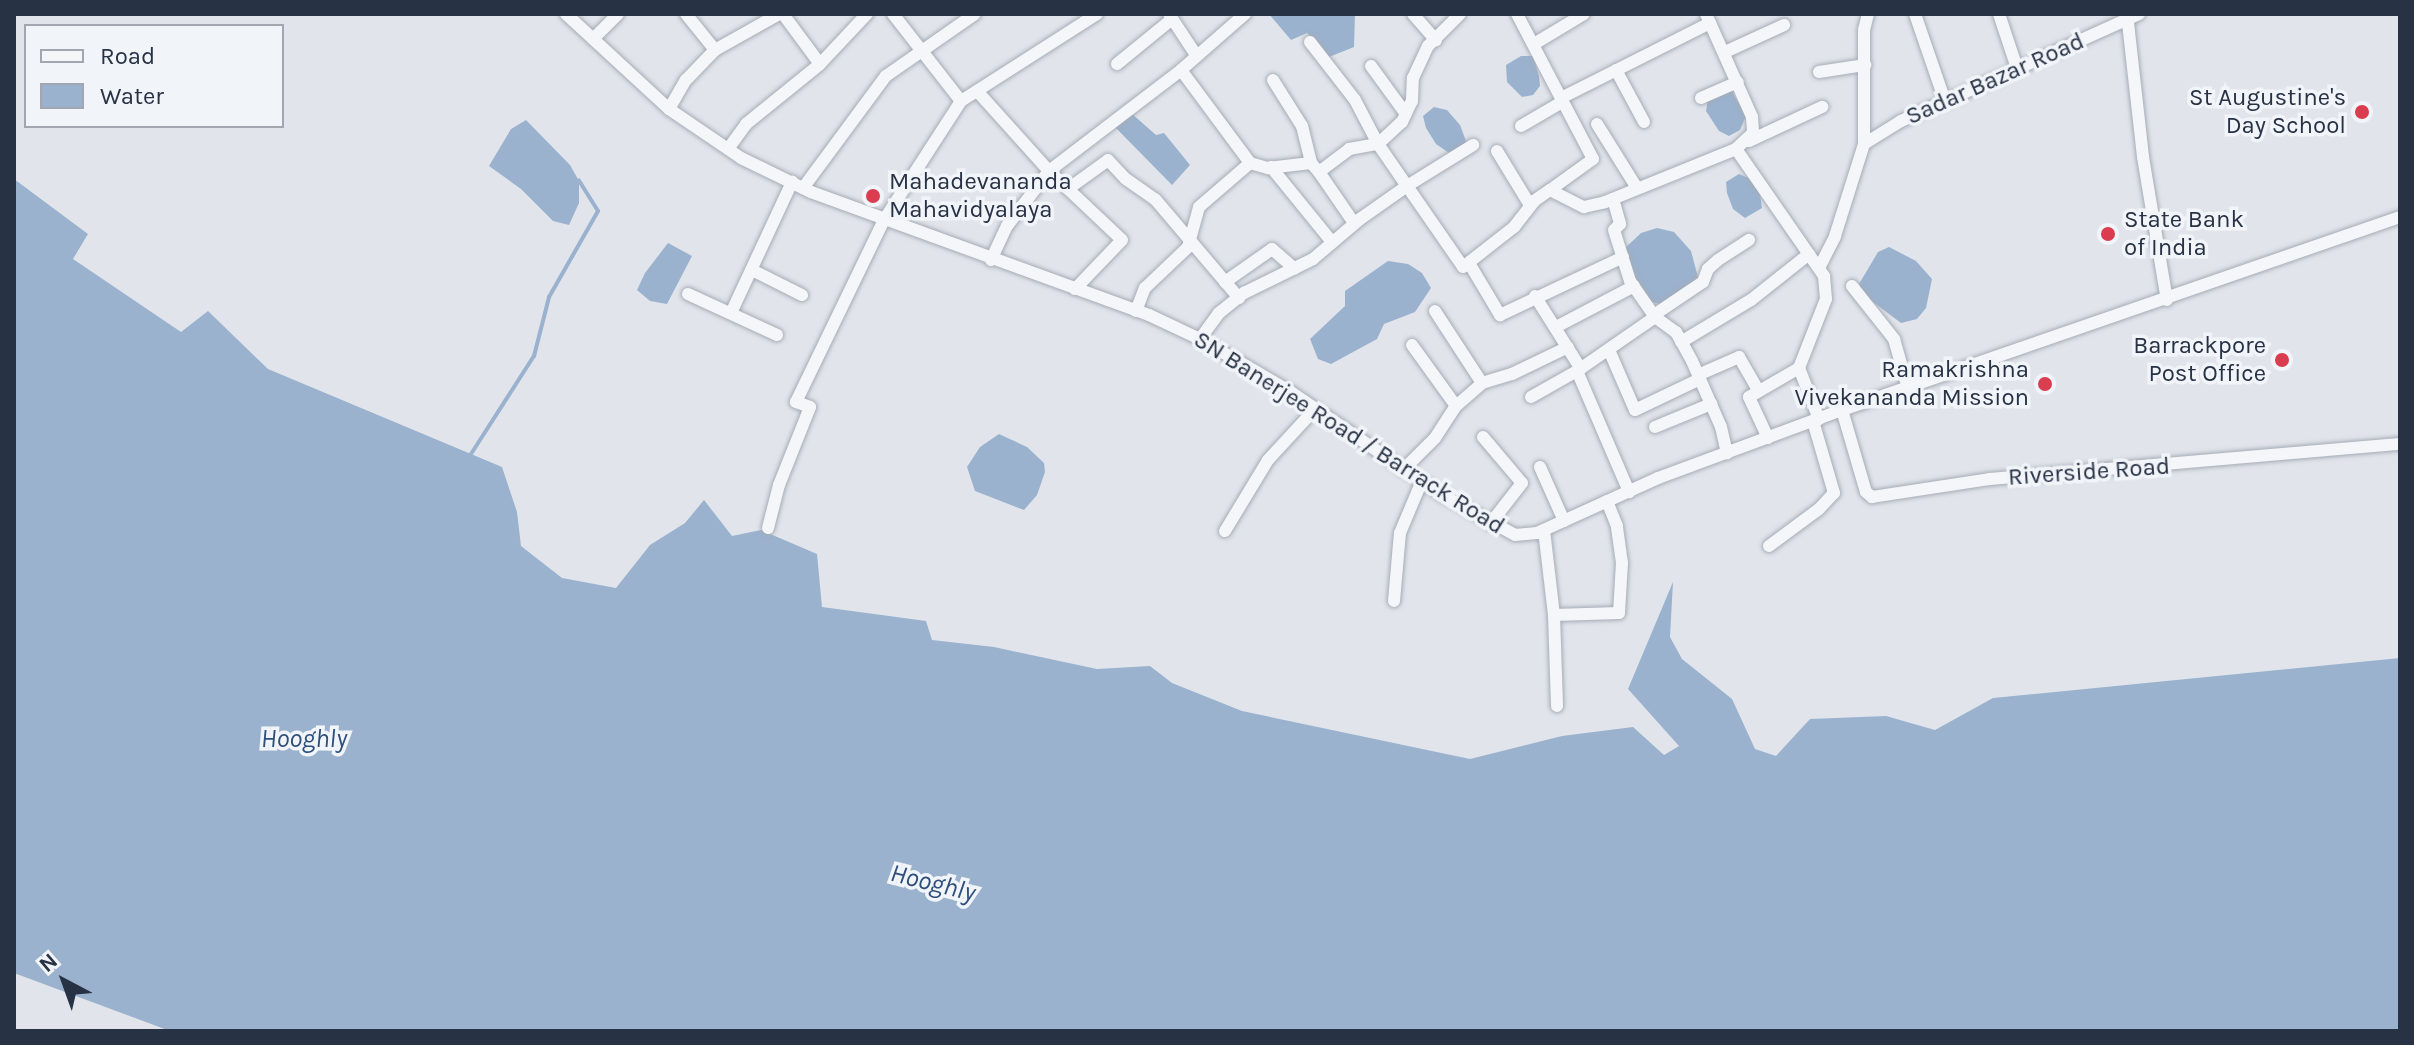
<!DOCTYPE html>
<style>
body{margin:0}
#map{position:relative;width:2414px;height:1045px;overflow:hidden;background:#e1e5eb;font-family:Karla,sans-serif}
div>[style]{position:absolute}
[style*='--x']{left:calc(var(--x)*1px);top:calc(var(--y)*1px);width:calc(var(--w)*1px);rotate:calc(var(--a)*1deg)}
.water>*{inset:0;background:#9ab2ce}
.stream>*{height:4px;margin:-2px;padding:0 2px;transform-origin:2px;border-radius:2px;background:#9ab2ce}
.roads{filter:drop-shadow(0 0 2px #a6acb6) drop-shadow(0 0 2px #a6acb6)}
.minor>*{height:12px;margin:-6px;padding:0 6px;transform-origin:6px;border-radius:6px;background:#f5f6f9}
.dots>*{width:22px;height:22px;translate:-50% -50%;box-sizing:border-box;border:4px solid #f1f4f8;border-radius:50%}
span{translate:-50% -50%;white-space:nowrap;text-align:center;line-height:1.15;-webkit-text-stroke:7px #f1f4f8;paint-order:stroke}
.street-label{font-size:24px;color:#283245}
.poi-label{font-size:24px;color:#283245}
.right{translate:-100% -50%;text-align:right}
.left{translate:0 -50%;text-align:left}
.water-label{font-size:26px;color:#2e4f7c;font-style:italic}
.frame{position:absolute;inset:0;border:16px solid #283245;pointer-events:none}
.legend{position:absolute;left:24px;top:24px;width:260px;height:104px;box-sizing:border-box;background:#f1f4f8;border:2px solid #a1a6b0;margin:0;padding:10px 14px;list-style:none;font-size:24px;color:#283245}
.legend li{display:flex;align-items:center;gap:16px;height:40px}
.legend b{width:40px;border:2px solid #a1a6b0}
.north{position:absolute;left:24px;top:941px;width:80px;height:80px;-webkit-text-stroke:6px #f1f4f8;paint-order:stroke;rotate:319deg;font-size:22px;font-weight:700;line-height:32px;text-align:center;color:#283245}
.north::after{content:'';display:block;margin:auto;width:28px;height:36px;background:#283245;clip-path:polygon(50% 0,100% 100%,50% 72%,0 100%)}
</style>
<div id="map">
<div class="water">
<div style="clip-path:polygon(1269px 14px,1355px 14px,1354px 47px,1329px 57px,1307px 33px,1291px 40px)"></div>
<div style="clip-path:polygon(1521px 56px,1533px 56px,1539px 76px,1540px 86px,1533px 95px,1522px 97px,1507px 82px,1506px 65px)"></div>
<div style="clip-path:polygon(1730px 88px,1746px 116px,1740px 130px,1729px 136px,1719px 131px,1706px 111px,1708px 99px)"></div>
<div style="clip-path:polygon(1434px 107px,1447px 110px,1460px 125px,1466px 141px,1464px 148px,1452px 155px,1436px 144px,1426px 128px,1423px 116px)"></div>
<div style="clip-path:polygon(1131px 113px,1156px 135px,1164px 133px,1190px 165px,1172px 185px,1115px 127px)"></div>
<div style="clip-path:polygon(526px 120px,570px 165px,579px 181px,579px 203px,569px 225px,553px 221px,521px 189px,489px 166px,511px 129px)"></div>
<div style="clip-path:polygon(1739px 174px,1751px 179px,1760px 194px,1762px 208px,1745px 218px,1733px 209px,1727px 193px,1726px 182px)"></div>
<div style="clip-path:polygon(14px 179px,88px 234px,73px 259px,181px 332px,208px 311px,268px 369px,502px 467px,517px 512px,521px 546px,562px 578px,616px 588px,650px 545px,685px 523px,704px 500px,732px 536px,761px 530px,817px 554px,822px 607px,926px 621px,932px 640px,994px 647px,1097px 669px,1150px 666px,1172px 683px,1242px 711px,1470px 759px,1562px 736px,1633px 727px,1664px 755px,1679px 746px,1628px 689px,1673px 582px,1670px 637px,1682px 659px,1732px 699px,1755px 749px,1776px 756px,1810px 719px,1886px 716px,1935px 730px,1993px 698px,2400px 658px,2400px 1031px,170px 1031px,14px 973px)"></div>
<div style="clip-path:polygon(1657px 228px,1674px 232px,1691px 251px,1699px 281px,1664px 305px,1648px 301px,1631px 277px,1622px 251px,1641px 233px)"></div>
<div style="clip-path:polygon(668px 243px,692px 256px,667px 304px,650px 301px,637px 290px,645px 273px)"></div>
<div style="clip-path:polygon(1889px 247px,1916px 261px,1932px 279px,1926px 308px,1917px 319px,1901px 323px,1865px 296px,1859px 284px,1878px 252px)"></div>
<div style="clip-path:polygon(1388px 261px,1408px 264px,1422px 273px,1431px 288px,1415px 312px,1384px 324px,1377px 339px,1331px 364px,1318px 359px,1310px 339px,1345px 306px,1345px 291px)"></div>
<div style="clip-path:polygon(999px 434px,1027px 447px,1044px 463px,1045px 472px,1037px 495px,1024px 510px,975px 491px,967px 467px,980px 447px)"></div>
</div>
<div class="stream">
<div style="--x:471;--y:454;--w:117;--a:-57.3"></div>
<div style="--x:534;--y:356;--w:61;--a:-75.7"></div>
<div style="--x:549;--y:297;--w:99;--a:-60.3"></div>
<div style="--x:598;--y:211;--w:36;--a:-122"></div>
</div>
<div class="roads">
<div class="minor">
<div style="--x:566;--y:14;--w:140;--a:42.7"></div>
<div style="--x:669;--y:109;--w:87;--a:34.2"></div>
<div style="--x:741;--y:158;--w:78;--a:25.9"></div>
<div style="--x:811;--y:192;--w:360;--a:20"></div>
<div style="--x:1149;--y:315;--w:56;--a:25.2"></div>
<div style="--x:1200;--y:339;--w:105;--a:30.2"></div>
<div style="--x:1291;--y:392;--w:183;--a:34.3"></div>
<div style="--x:1442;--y:495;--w:83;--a:28.7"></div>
<div style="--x:1515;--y:535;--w:22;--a:-5"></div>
<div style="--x:1537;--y:533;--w:133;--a:-24.4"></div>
<div style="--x:1658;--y:478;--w:196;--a:-20.3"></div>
<div style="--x:1842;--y:410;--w:590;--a:-19.08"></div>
<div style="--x:686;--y:14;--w:46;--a:51.1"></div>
<div style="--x:783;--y:14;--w:62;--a:53.5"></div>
<div style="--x:893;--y:14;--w:110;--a:52"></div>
<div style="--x:1169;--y:14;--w:49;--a:56.6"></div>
<div style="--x:1413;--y:14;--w:35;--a:49"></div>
<div style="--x:1517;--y:14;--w:95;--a:62.4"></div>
<div style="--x:1561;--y:98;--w:167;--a:-26.7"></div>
<div style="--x:1706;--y:14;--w:113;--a:65.9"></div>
<div style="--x:1752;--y:117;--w:16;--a:86"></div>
<div style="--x:1753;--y:133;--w:23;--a:137"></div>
<div style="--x:1736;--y:149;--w:155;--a:55.3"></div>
<div style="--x:1824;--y:276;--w:23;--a:85"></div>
<div style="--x:1826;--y:299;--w:74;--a:111.4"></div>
<div style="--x:1799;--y:368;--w:55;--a:68.6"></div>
<div style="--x:1915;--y:14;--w:92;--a:71"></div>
<div style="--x:1999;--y:14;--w:57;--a:71.6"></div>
<div style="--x:2127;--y:14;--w:144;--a:83.6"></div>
<div style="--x:2143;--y:157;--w:145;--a:80.5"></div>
<div style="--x:593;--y:39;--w:35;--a:-45"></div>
<div style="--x:1310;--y:42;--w:73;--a:52.2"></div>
<div style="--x:1355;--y:100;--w:50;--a:62.4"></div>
<div style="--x:1378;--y:144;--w:51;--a:55.4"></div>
<div style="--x:1407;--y:186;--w:78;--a:-31.8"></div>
<div style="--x:1534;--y:44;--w:58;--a:-31"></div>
<div style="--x:1725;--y:52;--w:65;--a:-24.6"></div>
<div style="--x:1117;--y:64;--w:71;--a:-39.3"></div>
<div style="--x:1371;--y:66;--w:59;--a:53.9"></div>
<div style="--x:1181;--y:70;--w:116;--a:53.4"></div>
<div style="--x:1616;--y:70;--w:59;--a:61.7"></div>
<div style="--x:1819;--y:72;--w:47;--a:-8.7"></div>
<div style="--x:1273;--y:80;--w:54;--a:57.8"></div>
<div style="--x:1302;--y:126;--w:38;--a:76"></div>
<div style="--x:977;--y:91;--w:108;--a:48"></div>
<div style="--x:1049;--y:171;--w:100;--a:43.4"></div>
<div style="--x:1122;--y:240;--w:68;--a:133.8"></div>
<div style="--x:1701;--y:98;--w:40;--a:-23.4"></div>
<div style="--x:669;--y:109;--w:34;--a:-60"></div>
<div style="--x:686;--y:80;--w:42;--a:-46"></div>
<div style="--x:715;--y:50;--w:73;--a:-29.4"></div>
<div style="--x:1597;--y:124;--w:75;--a:58"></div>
<div style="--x:1521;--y:126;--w:48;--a:-30.3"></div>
<div style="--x:1749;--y:141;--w:81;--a:-25"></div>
<div style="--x:1864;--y:144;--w:44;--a:-31.9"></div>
<div style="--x:1901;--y:121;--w:261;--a:-24.2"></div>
<div style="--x:728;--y:149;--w:31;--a:-54"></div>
<div style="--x:746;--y:124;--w:95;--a:-39"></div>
<div style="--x:820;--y:64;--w:69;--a:-46.8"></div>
<div style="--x:1497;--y:151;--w:63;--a:58.6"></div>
<div style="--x:1271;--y:167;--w:97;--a:50.9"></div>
<div style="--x:1319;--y:172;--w:62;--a:55.5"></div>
<div style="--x:803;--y:188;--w:139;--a:-53.5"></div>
<div style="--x:886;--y:76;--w:108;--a:-34.9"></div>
<div style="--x:1068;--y:189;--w:49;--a:-35.9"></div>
<div style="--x:1108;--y:160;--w:26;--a:47"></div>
<div style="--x:1126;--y:179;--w:35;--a:35"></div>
<div style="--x:1155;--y:199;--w:130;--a:49.7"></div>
<div style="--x:1550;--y:190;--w:53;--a:-35.8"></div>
<div style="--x:1593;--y:159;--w:69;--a:-117.7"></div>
<div style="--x:1613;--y:199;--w:26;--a:74"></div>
<div style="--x:1620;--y:224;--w:8;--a:135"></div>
<div style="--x:1614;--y:230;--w:53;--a:72.6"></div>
<div style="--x:1630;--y:281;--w:44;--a:55.2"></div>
<div style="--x:1655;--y:317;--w:95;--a:145.3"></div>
<div style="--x:1577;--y:371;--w:132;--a:66.7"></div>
<div style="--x:991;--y:260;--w:38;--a:-65"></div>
<div style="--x:1007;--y:226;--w:69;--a:-52.6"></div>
<div style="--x:1049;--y:171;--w:166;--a:-37.4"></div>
<div style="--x:1181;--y:70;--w:85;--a:-41.2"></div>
<div style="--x:1469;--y:263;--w:61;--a:59.2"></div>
<div style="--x:1500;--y:315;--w:136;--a:-25.2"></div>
<div style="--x:1819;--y:268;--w:36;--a:-63"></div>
<div style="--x:1835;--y:236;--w:96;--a:-72.5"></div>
<div style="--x:1864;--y:144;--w:114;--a:-90"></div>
<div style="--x:1864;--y:30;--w:16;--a:-76"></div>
<div style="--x:752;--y:270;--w:56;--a:26.6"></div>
<div style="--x:1225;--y:282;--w:57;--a:-35.1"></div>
<div style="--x:1272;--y:249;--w:30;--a:41"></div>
<div style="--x:1852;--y:286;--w:68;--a:51.6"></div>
<div style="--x:1894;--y:339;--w:51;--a:74.1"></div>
<div style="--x:688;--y:294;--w:98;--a:24.7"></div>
<div style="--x:1535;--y:296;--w:86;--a:57.8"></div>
<div style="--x:1136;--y:311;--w:25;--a:-69"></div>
<div style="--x:1145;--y:288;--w:59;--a:-43.6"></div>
<div style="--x:1188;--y:247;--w:41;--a:-74.6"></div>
<div style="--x:1199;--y:207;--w:67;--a:-40.8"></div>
<div style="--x:1250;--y:163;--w:19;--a:16"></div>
<div style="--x:1268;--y:168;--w:43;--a:-6.6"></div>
<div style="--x:1311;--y:163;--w:12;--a:48"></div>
<div style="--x:1319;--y:172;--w:38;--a:-37"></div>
<div style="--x:1349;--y:149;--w:29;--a:-10"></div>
<div style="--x:1378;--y:144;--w:33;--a:-43"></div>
<div style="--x:1402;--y:122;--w:23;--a:-65"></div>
<div style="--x:1412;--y:101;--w:23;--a:-88"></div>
<div style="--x:1413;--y:78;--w:35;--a:-65"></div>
<div style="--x:1428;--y:46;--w:45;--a:-45"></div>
<div style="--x:1435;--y:311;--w:86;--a:56.9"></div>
<div style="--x:731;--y:313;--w:145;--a:-65"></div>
<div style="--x:1654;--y:315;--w:59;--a:-34"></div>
<div style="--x:1703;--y:282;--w:14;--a:-69"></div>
<div style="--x:1708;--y:269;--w:13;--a:-42"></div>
<div style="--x:1718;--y:260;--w:37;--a:-33"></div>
<div style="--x:1655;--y:317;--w:26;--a:36"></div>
<div style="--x:1676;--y:332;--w:33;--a:61"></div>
<div style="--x:1692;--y:361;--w:72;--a:66.3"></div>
<div style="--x:1721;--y:427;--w:27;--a:77"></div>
<div style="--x:1556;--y:327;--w:88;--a:-27.7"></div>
<div style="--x:1200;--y:339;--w:32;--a:-54"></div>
<div style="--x:1219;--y:313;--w:32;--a:-39"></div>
<div style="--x:1244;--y:293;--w:77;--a:-26.2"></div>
<div style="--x:1313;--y:259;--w:62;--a:-40.4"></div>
<div style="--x:1360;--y:219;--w:57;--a:-35.1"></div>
<div style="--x:1407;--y:186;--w:98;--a:55.3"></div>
<div style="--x:1463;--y:267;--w:65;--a:-38.1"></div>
<div style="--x:1514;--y:227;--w:33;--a:-52"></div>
<div style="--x:1534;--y:201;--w:19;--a:-35"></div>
<div style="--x:1550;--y:190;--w:38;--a:27"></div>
<div style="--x:1584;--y:207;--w:22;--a:-13"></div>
<div style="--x:1605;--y:202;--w:141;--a:-22"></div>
<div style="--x:1681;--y:342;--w:82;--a:-31"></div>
<div style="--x:1751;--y:300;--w:74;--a:-38.4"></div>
<div style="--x:1412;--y:345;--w:75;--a:54.2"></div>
<div style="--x:1609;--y:350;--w:65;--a:66.6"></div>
<div style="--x:1635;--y:410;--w:72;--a:-25.5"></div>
<div style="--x:1698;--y:375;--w:45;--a:-23.7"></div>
<div style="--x:1739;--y:357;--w:39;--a:60"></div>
<div style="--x:1531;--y:397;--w:53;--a:-29.5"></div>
<div style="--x:1842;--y:410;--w:85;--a:73.7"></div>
<div style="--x:1866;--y:492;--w:8;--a:40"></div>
<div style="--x:1872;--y:497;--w:119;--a:-8.7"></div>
<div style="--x:1990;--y:479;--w:411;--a:-4.9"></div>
<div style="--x:1655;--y:427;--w:61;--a:-22.3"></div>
<div style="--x:1483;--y:437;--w:60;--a:49.7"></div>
<div style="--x:1522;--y:483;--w:52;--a:128"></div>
<div style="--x:1768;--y:438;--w:45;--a:-114.9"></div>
<div style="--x:1749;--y:397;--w:58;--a:-30.1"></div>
<div style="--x:1540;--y:467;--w:59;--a:66"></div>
<div style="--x:1403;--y:470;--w:45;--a:-45"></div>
<div style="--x:1435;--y:438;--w:38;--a:-57"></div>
<div style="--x:1456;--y:406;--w:35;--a:-41"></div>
<div style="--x:1482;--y:383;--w:31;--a:-17"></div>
<div style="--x:1512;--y:374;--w:62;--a:-25.7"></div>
<div style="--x:768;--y:528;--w:44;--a:-75.7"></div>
<div style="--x:779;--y:485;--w:84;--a:-68.3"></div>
<div style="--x:810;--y:407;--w:15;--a:-160"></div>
<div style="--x:796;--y:402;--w:202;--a:-64.2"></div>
<div style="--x:884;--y:220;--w:142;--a:-57.1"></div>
<div style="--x:961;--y:101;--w:161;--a:-32.6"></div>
<div style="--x:1544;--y:530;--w:86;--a:83.3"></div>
<div style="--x:1554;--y:615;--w:91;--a:88.1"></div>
<div style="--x:1225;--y:531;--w:83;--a:-58.8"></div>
<div style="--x:1268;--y:460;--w:69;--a:-47.3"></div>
<div style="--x:1769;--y:546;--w:62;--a:-36.5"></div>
<div style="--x:1819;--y:509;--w:22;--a:-47"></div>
<div style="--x:1834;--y:493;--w:75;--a:-106.3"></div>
<div style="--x:1394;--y:601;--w:68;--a:-85"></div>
<div style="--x:1400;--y:533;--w:54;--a:-67.2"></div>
<div style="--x:1554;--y:615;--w:65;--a:-1.8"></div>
<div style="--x:1619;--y:613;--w:50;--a:-86.6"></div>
<div style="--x:1622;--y:563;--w:37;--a:-98"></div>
<div style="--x:1617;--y:526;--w:27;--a:-112"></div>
</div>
</div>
<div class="dots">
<div style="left:2362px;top:112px;background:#da3d50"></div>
<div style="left:873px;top:196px;background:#da3d50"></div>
<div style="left:2108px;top:234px;background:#da3d50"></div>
<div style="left:2282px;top:360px;background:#da3d50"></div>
<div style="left:2045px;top:384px;background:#da3d50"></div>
</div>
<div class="street-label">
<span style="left:1995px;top:79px;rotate:-24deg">Sadar Bazar Road</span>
<span style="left:1349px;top:433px;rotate:32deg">SN Banerjee Road / Barrack Road</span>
<span style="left:2089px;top:472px;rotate:-4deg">Riverside Road</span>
</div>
<div class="poi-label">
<span class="right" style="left:2346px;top:112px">St Augustine's<br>Day School</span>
<span class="left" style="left:889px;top:196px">Mahadevananda<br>Mahavidyalaya</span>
<span class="left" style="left:2124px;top:234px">State Bank<br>of India</span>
<span class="right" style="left:2266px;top:360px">Barrackpore<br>Post Office</span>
<span class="right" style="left:2029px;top:384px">Ramakrishna<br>Vivekananda Mission</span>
</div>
<div class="water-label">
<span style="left:304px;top:739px">Hooghly</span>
<span style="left:933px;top:883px;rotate:14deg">Hooghly</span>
</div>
<div class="frame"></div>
<ul class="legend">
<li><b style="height:10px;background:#f5f6f9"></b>Road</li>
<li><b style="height:22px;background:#9ab2ce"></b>Water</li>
</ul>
<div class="north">N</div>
</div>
